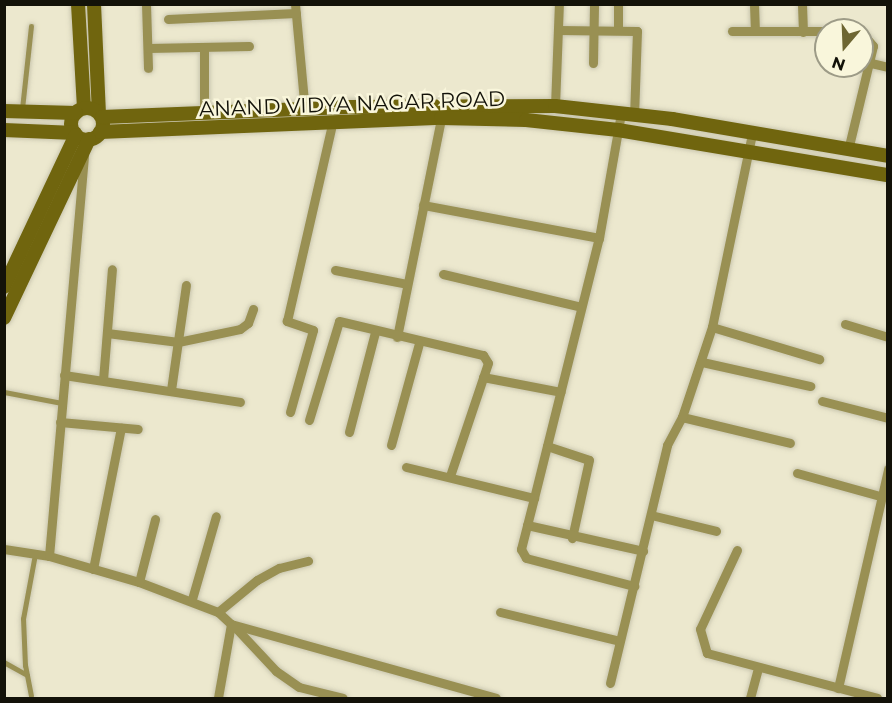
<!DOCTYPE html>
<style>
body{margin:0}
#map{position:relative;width:892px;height:703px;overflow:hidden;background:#ece8ce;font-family:Montserrat,sans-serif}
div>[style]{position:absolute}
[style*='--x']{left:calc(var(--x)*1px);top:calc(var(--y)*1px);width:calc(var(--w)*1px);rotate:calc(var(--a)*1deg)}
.roads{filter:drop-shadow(0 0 2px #c9c6ae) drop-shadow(0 0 2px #c9c6ae)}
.lane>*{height:4.5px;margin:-2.25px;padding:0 2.25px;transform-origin:2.25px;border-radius:2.25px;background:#999053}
.street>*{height:9px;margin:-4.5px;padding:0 4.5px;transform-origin:4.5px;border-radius:4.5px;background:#999053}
.secondary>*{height:14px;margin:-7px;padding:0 7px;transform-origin:7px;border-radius:7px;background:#70650e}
.secondary>.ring{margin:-7px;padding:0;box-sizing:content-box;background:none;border:14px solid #70650e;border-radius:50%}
span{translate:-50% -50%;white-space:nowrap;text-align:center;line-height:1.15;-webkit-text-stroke:5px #f9f6db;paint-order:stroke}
.street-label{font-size:21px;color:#131209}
.frame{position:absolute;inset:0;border:6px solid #131209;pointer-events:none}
.north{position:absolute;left:814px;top:18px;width:60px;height:60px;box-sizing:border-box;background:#f9f6db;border:2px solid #9d9b87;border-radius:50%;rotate:199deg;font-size:16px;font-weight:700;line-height:24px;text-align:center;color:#131209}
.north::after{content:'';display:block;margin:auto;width:21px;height:27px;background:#6e6632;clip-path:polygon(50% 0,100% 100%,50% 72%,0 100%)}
</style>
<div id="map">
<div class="roads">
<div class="lane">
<div style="--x:22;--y:109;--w:83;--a:-83.8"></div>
<div style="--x:4;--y:392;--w:59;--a:10.7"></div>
<div style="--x:4;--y:662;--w:26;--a:29"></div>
<div style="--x:31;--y:696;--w:31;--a:-101"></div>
<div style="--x:25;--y:666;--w:47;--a:-92.4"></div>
<div style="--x:23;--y:619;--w:66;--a:-79.5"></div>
</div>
<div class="street">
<div style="--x:146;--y:4;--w:64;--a:88.2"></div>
<div style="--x:295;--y:4;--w:107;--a:84.7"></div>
<div style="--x:618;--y:4;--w:25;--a:90"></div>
<div style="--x:754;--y:4;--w:25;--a:88"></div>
<div style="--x:802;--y:4;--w:28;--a:88"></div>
<div style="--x:168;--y:19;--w:128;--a:-2.7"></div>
<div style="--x:558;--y:30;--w:79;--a:0.7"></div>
<div style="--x:637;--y:31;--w:84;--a:92"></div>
<div style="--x:732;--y:31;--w:94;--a:0"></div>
<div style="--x:148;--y:48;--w:101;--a:-1.1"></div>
<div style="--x:593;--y:63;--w:59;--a:-89"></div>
<div style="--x:871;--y:63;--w:17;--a:13"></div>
<div style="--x:555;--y:106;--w:102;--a:-87.8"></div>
<div style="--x:204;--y:113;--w:66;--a:-90"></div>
<div style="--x:848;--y:150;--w:107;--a:-76.5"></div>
<div style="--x:873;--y:46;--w:17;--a:-130"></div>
<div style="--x:423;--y:205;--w:179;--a:10.6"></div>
<div style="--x:335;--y:270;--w:73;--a:11"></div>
<div style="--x:443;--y:274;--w:142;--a:13.4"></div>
<div style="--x:845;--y:324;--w:45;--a:16.8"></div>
<div style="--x:712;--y:327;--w:112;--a:16.7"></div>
<div style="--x:107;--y:333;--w:72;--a:7.2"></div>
<div style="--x:178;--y:342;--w:63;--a:-11.8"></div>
<div style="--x:240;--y:329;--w:10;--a:-37"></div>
<div style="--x:248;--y:323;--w:15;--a:-70"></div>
<div style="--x:397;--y:337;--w:223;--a:-78.6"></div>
<div style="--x:702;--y:362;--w:111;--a:12.5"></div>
<div style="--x:64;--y:375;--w:178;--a:8.7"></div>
<div style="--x:483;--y:377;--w:79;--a:10.9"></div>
<div style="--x:103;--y:380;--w:111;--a:-85.4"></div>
<div style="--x:171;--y:390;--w:106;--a:-81.9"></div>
<div style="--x:822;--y:401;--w:68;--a:14.4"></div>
<div style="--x:290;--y:412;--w:85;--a:-74.3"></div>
<div style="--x:313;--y:330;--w:28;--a:-161"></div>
<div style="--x:287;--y:321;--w:202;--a:-77.1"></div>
<div style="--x:682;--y:417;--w:111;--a:13.5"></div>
<div style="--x:309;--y:420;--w:103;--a:-73.1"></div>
<div style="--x:339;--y:321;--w:148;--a:13.3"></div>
<div style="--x:483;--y:355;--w:9;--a:58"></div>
<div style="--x:488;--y:363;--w:119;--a:108.6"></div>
<div style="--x:60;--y:422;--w:78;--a:5.1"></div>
<div style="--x:349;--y:432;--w:103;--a:-75.4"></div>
<div style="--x:391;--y:445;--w:106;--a:-74.6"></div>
<div style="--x:547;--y:446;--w:44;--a:18.4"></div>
<div style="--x:589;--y:460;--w:80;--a:102.3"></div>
<div style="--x:406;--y:467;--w:132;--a:13.6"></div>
<div style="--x:534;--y:498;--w:268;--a:-76"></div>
<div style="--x:599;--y:238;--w:127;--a:-80"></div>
<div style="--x:797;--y:473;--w:86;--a:15.5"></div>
<div style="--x:534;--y:498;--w:53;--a:104.3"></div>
<div style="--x:521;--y:549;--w:10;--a:61"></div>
<div style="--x:526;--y:558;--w:112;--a:14.5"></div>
<div style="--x:651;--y:515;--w:67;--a:13.8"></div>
<div style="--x:527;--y:525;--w:119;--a:12.6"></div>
<div style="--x:4;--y:549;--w:46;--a:8.8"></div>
<div style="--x:49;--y:556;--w:94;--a:16.1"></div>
<div style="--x:139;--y:582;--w:85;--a:20.8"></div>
<div style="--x:218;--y:612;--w:18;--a:43"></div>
<div style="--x:231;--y:624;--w:75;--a:100"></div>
<div style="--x:737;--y:550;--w:87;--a:115.1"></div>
<div style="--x:700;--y:629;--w:25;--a:74"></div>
<div style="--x:707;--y:653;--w:176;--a:14.8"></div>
<div style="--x:49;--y:556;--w:403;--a:-85"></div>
<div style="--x:93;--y:569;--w:144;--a:-78.8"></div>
<div style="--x:139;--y:582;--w:65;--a:-75.7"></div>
<div style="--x:192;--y:599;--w:86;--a:-73.9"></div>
<div style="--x:218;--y:612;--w:50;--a:-39.4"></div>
<div style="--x:257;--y:580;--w:25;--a:-29"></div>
<div style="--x:279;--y:568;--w:30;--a:-14"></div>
<div style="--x:500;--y:612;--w:123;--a:13.6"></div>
<div style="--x:231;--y:624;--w:275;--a:15.6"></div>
<div style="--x:233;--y:625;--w:63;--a:46.9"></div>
<div style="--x:276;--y:671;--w:28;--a:35"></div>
<div style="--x:299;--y:687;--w:45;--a:14"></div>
<div style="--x:610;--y:683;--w:245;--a:-76.5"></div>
<div style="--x:667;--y:445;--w:32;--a:-62"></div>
<div style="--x:682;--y:417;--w:95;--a:-71.6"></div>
<div style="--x:712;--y:327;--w:197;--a:-78.3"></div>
<div style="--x:838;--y:688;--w:225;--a:-77.1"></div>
<div style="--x:750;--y:698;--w:30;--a:-75"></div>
</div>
<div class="secondary">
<div style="--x:78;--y:4;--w:104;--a:86.7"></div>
<div style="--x:94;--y:4;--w:109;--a:87.4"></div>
<div class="ring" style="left:71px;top:108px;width:18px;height:18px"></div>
<div style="--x:4;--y:111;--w:72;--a:1.6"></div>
<div style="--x:102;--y:117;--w:246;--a:-2.3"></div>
<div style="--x:348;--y:107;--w:207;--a:-0.3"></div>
<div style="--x:555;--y:106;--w:118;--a:6.3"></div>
<div style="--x:672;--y:119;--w:219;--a:9.7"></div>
<div style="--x:4;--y:130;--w:71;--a:2.4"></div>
<div style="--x:100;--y:132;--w:341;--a:-2.4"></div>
<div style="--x:441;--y:118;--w:85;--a:1.3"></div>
<div style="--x:526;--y:120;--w:93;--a:6.2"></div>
<div style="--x:618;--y:130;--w:274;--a:9.5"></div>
<div style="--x:4;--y:287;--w:168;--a:-64.7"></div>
<div style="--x:4;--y:318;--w:198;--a:-64.6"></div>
</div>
</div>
<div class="street-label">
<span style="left:352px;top:104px;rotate:-2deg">ANAND VIDYA NAGAR ROAD</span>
</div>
<div class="frame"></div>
<div class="north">N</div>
</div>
